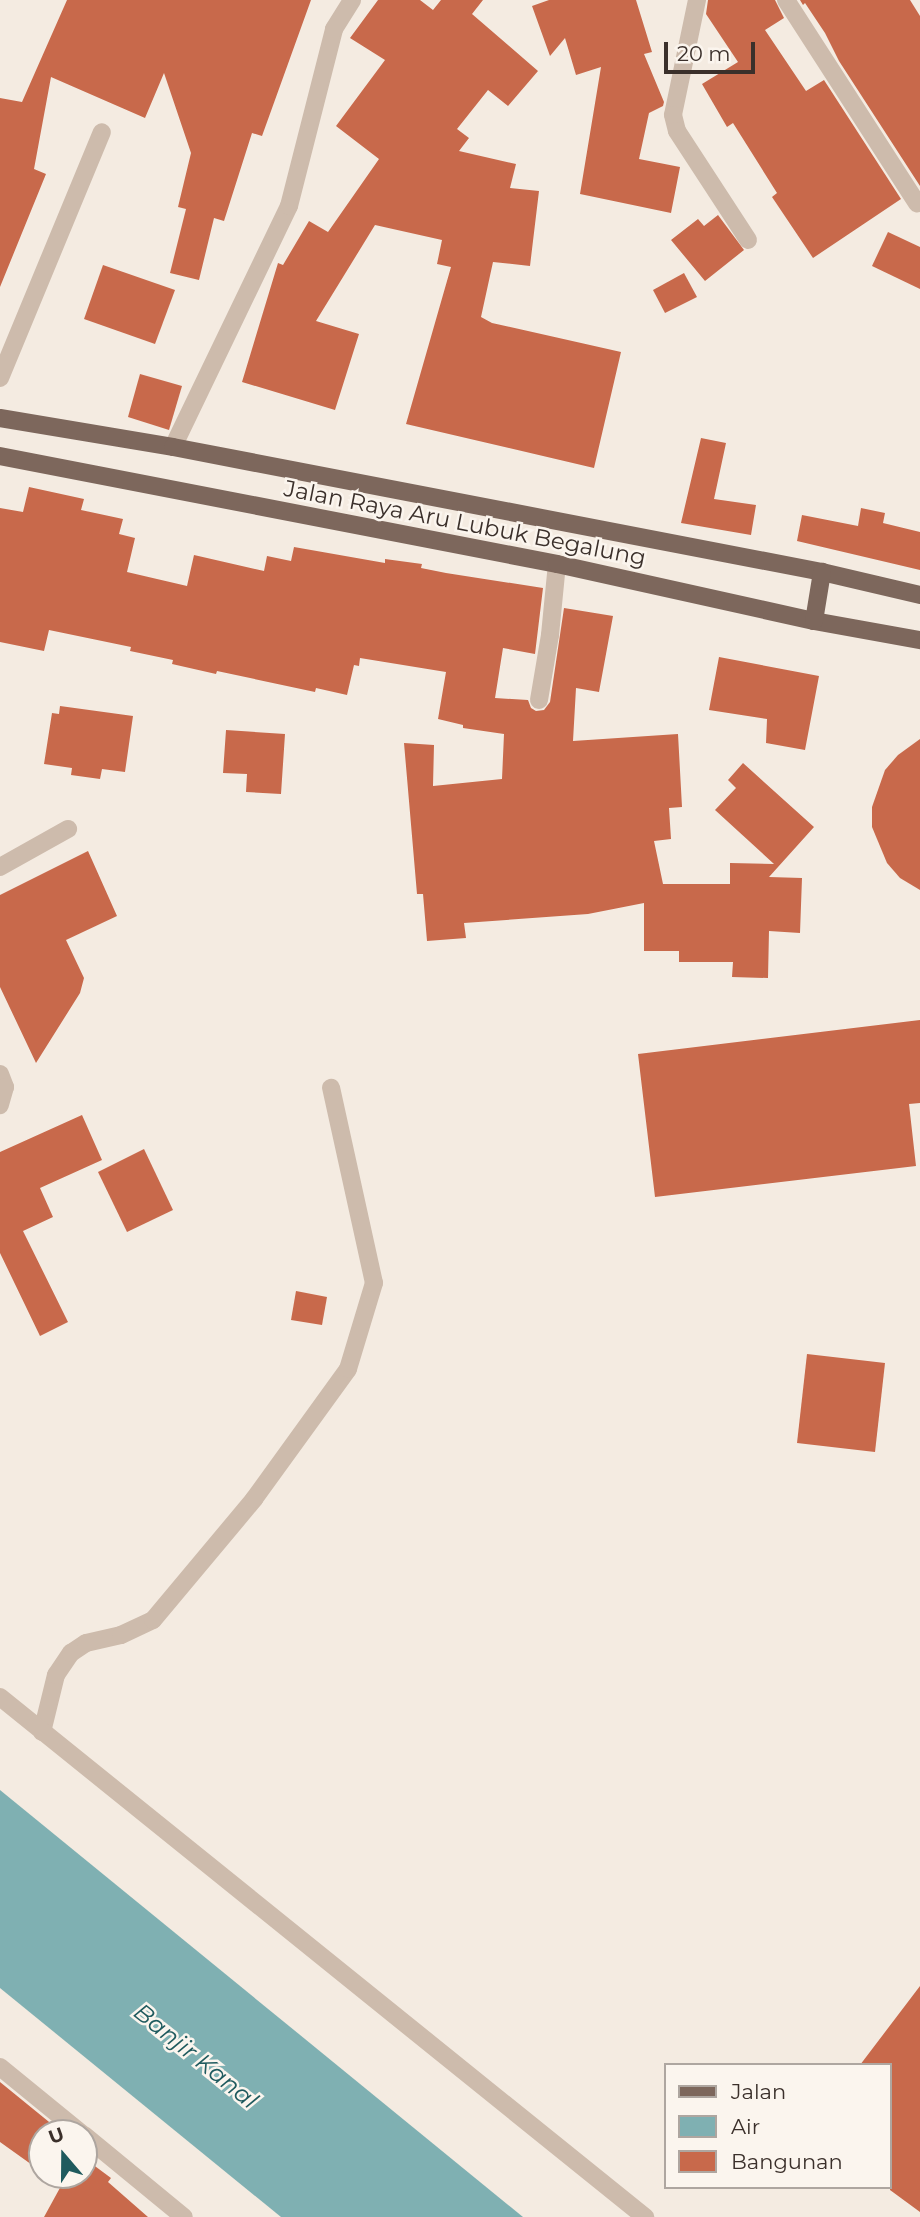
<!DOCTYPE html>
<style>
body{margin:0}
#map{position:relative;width:920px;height:2217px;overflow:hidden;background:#f4ebe1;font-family:Montserrat,sans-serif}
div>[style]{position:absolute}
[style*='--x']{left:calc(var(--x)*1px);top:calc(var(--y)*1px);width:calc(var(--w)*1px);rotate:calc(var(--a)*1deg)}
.water>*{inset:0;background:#7fb0b2}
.building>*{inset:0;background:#c8694b}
.service>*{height:18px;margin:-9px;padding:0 9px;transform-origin:9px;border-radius:9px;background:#cdbbac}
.minor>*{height:18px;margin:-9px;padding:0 9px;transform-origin:9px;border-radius:9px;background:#cdbbac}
.primary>*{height:18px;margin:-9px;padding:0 9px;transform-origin:9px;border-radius:9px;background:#7d675c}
span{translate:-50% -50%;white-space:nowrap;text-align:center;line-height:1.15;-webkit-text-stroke:5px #fbf5ee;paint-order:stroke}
.street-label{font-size:23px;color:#3b302b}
.water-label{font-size:24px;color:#1f5a5e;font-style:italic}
.legend{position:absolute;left:664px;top:2063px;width:228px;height:126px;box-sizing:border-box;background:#fbf5ee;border:2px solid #aea6a0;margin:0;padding:9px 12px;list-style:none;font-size:21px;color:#3b302b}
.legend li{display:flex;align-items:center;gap:14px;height:35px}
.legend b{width:35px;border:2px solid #aea6a0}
.north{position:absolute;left:28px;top:2119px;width:70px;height:70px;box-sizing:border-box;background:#fbf5ee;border:2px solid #aea6a0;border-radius:50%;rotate:340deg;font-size:19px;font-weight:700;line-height:28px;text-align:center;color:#3b302b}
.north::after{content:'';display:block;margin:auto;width:24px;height:32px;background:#1f5a5e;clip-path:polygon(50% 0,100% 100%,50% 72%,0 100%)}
.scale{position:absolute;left:664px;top:42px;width:91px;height:32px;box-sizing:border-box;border:4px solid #3b302b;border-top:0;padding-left:9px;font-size:21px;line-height:24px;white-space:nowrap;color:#3b302b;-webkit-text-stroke:5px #fbf5ee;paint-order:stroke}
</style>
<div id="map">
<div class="water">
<div style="clip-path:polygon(0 1790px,523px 2217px,281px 2217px,0 1988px)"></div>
</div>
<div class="building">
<div style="clip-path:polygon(67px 0,311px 0,262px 136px,252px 133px,224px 221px,214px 218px,199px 280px,170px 273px,186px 209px,178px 207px,191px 153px,164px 73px,145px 118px,51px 77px,34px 169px,46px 174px,0 287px,0 98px,22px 102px)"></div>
<div style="clip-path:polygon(378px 0,420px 0,433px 10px,441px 0,483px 0,472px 14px,538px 71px,508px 106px,488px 90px,457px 129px,469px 138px,459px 151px,516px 164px,510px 188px,539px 191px,530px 266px,493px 262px,481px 317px,492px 323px,621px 352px,594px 468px,406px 424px,451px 267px,437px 264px,442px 240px,375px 225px,316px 321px,359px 334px,335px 410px,242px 382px,278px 263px,283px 265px,309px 221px,328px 232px,379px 159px,336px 126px,385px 60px,350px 38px)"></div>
<div style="clip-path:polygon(549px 0,636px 0,652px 52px,644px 54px,664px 102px,663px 106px,649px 113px,639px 159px,680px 167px,671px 213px,580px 194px,601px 67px,576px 75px,565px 38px,550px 56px,532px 6px)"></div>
<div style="clip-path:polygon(708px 0,775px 0,784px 18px,765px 30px,806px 91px,824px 80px,901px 199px,813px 258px,772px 197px,777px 193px,733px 123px,727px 127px,702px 84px,738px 62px,706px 14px)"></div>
<div style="clip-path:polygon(800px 0,910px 0,920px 16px,920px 186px,839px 61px,825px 33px,805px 3px,803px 5px)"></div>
<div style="clip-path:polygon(718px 215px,744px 250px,705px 281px,671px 240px,698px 219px,704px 226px)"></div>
<div style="clip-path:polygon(888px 232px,920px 247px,920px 289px,872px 266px)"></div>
<div style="clip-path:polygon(103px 265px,175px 290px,155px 344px,84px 319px)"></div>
<div style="clip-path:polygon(684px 273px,697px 297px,665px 313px,653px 290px)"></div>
<div style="clip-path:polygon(140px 374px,182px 386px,169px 430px,128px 417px)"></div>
<div style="clip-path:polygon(701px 438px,726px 443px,714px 499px,756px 505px,751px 535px,681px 523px)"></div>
<div style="clip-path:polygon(29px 487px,84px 499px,81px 510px,123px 519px,119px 534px,135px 538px,127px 572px,187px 586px,194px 555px,264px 571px,267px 556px,291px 561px,294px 547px,385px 563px,385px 559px,422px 564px,421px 568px,446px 573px,543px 588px,535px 654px,503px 648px,495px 698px,528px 700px,531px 708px,536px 711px,544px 710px,550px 702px,564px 608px,613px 616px,599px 692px,576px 688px,573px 741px,678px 734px,682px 807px,669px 808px,671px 839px,654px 841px,663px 884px,730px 884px,730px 863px,774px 864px,715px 810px,736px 788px,728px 780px,743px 763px,814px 827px,769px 877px,802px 878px,800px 933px,769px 931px,768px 978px,732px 977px,733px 962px,679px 962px,679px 951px,644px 951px,644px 903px,588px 914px,464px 923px,466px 938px,427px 941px,423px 894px,417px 894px,404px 743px,434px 745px,433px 786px,502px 779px,504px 734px,463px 728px,463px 725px,438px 719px,446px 672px,360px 658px,359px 666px,354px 665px,347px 695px,316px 688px,315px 692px,217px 671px,216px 674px,172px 664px,173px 660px,130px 651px,131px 647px,49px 630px,44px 651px,0 642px,0 508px,23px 512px)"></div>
<div style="clip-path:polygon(861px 508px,885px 513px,883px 523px,920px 532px,920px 570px,797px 541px,802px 515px,858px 526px)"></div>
<div style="clip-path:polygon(719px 657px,819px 676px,805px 750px,766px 743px,767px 719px,709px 710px)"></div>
<div style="clip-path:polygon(60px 706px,133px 716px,125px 772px,102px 769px,100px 779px,71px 775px,72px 768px,44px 764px,52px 713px,59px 714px)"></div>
<div style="clip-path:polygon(226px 730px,285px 734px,281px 794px,246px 792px,247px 774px,223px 773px)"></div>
<div style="clip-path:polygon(920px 739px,920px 890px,900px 878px,887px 863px,872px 827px,872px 807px,885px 770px,898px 755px)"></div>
<div style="clip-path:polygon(88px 851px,117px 916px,66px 940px,84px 978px,80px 993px,36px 1063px,0 987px,0 895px)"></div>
<div style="clip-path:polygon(920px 1020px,920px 1103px,909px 1104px,916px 1166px,655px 1197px,638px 1054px)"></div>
<div style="clip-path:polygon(82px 1115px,102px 1160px,40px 1188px,53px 1217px,23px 1231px,68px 1322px,40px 1336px,0 1253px,0 1152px)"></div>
<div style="clip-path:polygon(144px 1149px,173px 1210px,127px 1232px,98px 1172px)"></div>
<div style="clip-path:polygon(296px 1291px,327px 1297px,322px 1325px,291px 1320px)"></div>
<div style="clip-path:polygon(807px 1354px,885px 1363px,875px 1452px,797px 1443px)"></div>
<div style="clip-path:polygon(920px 1986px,920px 2212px,890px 2190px,890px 2065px,860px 2065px)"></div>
<div style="clip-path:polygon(0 2082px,54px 2126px,50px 2131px,52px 2133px,42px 2133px,42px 2172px,0 2142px)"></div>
<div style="clip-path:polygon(84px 2158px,111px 2178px,108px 2182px,148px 2217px,44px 2217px,61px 2186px,46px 2175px,84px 2175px)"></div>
</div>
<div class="service">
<div style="--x:0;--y:378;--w:266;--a:-67.5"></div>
<div style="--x:42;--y:1732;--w:59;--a:-76.2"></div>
<div style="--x:56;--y:1675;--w:27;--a:-56"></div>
<div style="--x:71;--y:1653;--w:18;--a:-34"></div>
<div style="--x:86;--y:1643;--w:36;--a:-13"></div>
<div style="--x:121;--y:1635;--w:35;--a:-25"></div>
<div style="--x:153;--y:1620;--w:158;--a:-50.1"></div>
<div style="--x:254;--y:1499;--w:160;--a:-54.1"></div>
<div style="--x:348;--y:1369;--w:90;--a:-73.2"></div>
<div style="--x:374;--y:1283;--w:200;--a:-102.4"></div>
</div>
<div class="minor">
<div style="--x:697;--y:0;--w:117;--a:101.8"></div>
<div style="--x:673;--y:115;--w:16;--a:76"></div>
<div style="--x:677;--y:131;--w:130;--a:56.9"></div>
<div style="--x:786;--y:0;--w:242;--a:57.2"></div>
<div style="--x:173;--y:447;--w:267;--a:-64.3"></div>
<div style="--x:289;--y:206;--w:183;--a:-75.7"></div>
<div style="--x:334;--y:29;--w:34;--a:-58"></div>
<div style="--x:539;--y:700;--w:66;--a:-80.4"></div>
<div style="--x:550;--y:635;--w:71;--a:-84.4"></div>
<div style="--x:0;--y:867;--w:78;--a:-29.2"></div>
<div style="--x:0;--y:1074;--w:14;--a:69"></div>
<div style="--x:5;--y:1087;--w:19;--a:106"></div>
<div style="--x:0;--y:1697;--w:829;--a:38.88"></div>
<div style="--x:0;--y:2067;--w:104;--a:39.2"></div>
<div style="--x:84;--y:2135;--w:129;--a:39.4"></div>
</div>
<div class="primary">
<div style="--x:0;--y:418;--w:175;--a:9.5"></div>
<div style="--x:173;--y:447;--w:661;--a:10.9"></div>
<div style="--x:822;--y:572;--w:101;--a:13.2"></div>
<div style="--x:0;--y:456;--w:567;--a:10.97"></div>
<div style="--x:557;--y:564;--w:263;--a:12.5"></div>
<div style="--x:814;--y:621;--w:108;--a:10.2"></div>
<div style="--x:814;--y:621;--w:50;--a:-80.7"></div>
</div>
<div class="street-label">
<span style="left:465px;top:523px;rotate:11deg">Jalan Raya Aru Lubuk Begalung</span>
</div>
<div class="water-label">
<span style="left:196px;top:2056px;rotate:39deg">Banjir Kanal</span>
</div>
<ul class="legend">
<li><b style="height:9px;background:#7d675c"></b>Jalan</li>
<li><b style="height:19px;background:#7fb0b2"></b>Air</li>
<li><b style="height:19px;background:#c8694b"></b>Bangunan</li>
</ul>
<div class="north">U</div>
<div class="scale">20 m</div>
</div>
